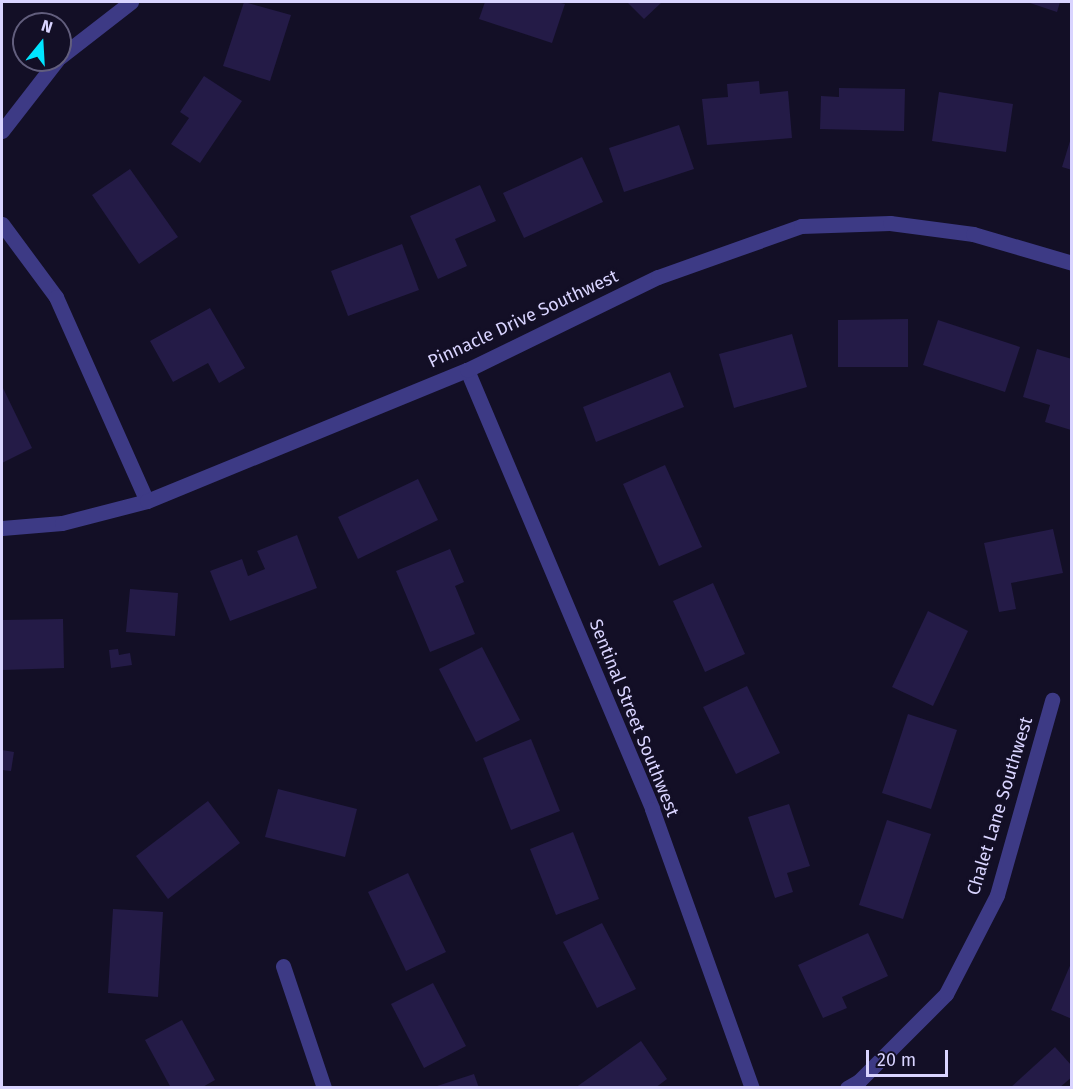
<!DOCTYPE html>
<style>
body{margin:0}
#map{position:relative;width:1073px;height:1089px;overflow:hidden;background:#130f26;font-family:"Fira Sans",sans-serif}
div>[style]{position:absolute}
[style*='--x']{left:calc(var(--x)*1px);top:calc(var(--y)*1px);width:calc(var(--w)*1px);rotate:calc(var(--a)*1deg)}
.building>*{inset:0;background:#241b47}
.street>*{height:15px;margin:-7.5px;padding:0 7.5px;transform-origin:7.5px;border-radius:7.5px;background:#3d3a85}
span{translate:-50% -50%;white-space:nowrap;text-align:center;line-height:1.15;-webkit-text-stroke:6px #130f26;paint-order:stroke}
.street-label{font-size:18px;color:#d9d4ff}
.frame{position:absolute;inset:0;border:3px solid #d9d4ff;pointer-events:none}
.north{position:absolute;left:12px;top:12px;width:60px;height:60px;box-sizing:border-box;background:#130f26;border:2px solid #625e7d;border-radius:50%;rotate:18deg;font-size:16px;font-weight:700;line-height:24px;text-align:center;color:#d9d4ff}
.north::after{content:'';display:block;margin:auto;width:21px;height:27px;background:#00e5ff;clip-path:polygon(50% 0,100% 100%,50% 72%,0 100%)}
.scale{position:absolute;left:866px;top:1050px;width:82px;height:27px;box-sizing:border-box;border:3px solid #d9d4ff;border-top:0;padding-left:8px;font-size:18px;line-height:21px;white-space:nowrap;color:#d9d4ff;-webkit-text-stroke:4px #130f26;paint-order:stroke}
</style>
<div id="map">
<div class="building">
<div style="clip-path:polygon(244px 2px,291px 15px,270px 81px,223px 66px)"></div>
<div style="clip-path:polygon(485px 2px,556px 2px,565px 4px,552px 43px,479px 19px)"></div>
<div style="clip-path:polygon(627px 2px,662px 2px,644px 19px)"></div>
<div style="clip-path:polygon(1027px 2px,1060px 2px,1057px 12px)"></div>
<div style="clip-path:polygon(204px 76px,242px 101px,200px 163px,171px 144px,189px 118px,180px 112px)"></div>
<div style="clip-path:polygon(759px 81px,760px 94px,788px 91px,792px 138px,707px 145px,702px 99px,728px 97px,727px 84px)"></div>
<div style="clip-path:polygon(839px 88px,905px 89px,904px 131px,820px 129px,821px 96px,839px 97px)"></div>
<div style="clip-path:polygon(939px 92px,1013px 104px,1006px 152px,932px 141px)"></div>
<div style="clip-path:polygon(679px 125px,694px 169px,624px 192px,609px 148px)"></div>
<div style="clip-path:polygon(1071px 138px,1072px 138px,1072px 170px,1062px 167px)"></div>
<div style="clip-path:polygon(582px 157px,603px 202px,524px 238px,503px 193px)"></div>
<div style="clip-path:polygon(130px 169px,178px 237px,139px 264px,92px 195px)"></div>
<div style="clip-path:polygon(480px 185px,496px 221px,455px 239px,467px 266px,438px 279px,410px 216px)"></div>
<div style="clip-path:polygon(402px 244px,419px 290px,348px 316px,331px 271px)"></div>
<div style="clip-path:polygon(210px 308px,245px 368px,219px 383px,208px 363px,173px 382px,150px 341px)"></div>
<div style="clip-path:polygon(908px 319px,908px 367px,838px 367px,838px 320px)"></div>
<div style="clip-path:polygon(938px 320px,1020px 347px,1005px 392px,923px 365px)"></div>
<div style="clip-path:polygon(792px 334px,807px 387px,734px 408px,719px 354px)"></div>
<div style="clip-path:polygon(1037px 349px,1072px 359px,1071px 430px,1045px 422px,1050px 405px,1023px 397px)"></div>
<div style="clip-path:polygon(670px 372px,684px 407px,596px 442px,583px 407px)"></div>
<div style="clip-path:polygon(2px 386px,32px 448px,2px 463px)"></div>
<div style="clip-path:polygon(665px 465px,702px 547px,659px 566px,623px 484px)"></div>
<div style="clip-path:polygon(418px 479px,438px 520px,358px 559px,338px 517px)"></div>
<div style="clip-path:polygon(1053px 529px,1063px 573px,1011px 583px,1016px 609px,999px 612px,984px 543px)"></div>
<div style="clip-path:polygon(297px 535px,317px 588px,230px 621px,210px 571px,242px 559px,248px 576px,265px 569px,257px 551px)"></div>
<div style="clip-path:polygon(450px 549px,464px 582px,455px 586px,475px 634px,430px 652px,396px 571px)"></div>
<div style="clip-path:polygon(713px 583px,745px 654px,705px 672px,673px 601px)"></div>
<div style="clip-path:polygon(130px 589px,178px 593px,175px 636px,126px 632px)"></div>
<div style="clip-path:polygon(928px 611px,968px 631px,933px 706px,892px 687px)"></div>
<div style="clip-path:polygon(63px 619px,64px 668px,2px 670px,2px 620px)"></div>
<div style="clip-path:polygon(482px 647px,520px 720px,476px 742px,439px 669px)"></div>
<div style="clip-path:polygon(118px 649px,119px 655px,130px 653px,132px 665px,111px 668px,109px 650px)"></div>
<div style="clip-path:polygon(747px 686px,780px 753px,736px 774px,703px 707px)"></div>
<div style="clip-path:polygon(908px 714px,957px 730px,931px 809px,882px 793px)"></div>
<div style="clip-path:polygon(531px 739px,560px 811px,511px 830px,483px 758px)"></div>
<div style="clip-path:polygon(2px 750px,14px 752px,11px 771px,2px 770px)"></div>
<div style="clip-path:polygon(278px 789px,357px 809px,345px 857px,265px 837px)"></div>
<div style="clip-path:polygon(208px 801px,240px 843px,168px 899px,136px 856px)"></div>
<div style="clip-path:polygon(789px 804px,810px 866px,787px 873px,793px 892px,775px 898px,748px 817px)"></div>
<div style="clip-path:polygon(887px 820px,931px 834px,903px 919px,859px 905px)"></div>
<div style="clip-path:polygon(573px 832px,599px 899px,556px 915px,530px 849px)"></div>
<div style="clip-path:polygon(408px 873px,446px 952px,406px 971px,368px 892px)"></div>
<div style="clip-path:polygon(113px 909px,163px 912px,158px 997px,108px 993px)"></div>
<div style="clip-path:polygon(602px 923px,636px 989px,597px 1008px,563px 942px)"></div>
<div style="clip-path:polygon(868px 933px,888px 976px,842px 997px,847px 1008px,823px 1018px,798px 965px)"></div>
<div style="clip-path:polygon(1072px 961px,1072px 1019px,1051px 1010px)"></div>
<div style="clip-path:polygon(433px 983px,466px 1046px,424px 1068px,391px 1004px)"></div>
<div style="clip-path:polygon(182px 1020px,215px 1080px,201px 1088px,171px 1088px,145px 1040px)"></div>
<div style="clip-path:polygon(641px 1041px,667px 1079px,655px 1088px,575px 1088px)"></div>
<div style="clip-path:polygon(1055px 1047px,1072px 1066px,1072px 1077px,1059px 1088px,1010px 1088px)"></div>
<div style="clip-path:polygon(474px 1074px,479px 1088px,434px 1088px,434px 1087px)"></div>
</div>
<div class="street">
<div style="--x:60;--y:57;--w:90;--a:-37.8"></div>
<div style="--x:2;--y:131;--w:90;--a:-52.2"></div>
<div style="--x:2;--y:224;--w:91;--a:53.5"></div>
<div style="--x:56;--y:297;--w:223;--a:66"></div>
<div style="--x:467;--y:370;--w:476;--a:67.1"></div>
<div style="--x:652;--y:809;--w:296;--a:70.3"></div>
<div style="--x:2;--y:528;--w:60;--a:-4.8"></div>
<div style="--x:62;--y:523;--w:88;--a:-14.5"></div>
<div style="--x:147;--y:501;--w:346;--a:-22.3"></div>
<div style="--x:467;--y:370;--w:212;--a:-26"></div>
<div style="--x:658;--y:277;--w:152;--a:-19.6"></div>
<div style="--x:801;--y:226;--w:89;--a:-1.9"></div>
<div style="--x:890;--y:223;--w:84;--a:7.5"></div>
<div style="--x:973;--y:234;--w:103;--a:16.3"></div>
<div style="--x:283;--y:966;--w:129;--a:71.4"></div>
<div style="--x:847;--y:1088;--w:14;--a:-30"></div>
<div style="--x:859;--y:1081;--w:123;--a:-45"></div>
<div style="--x:946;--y:994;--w:111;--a:-62.7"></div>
<div style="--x:997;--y:895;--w:203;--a:-74.2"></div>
</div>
<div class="street-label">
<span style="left:523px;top:319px;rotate:-25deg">Pinnacle Drive Southwest</span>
<span style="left:634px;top:718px;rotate:68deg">Sentinal Street Southwest</span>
<span style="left:1000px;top:806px;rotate:-73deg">Chalet Lane Southwest</span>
</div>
<div class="frame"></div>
<div class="north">N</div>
<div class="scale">20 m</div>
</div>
